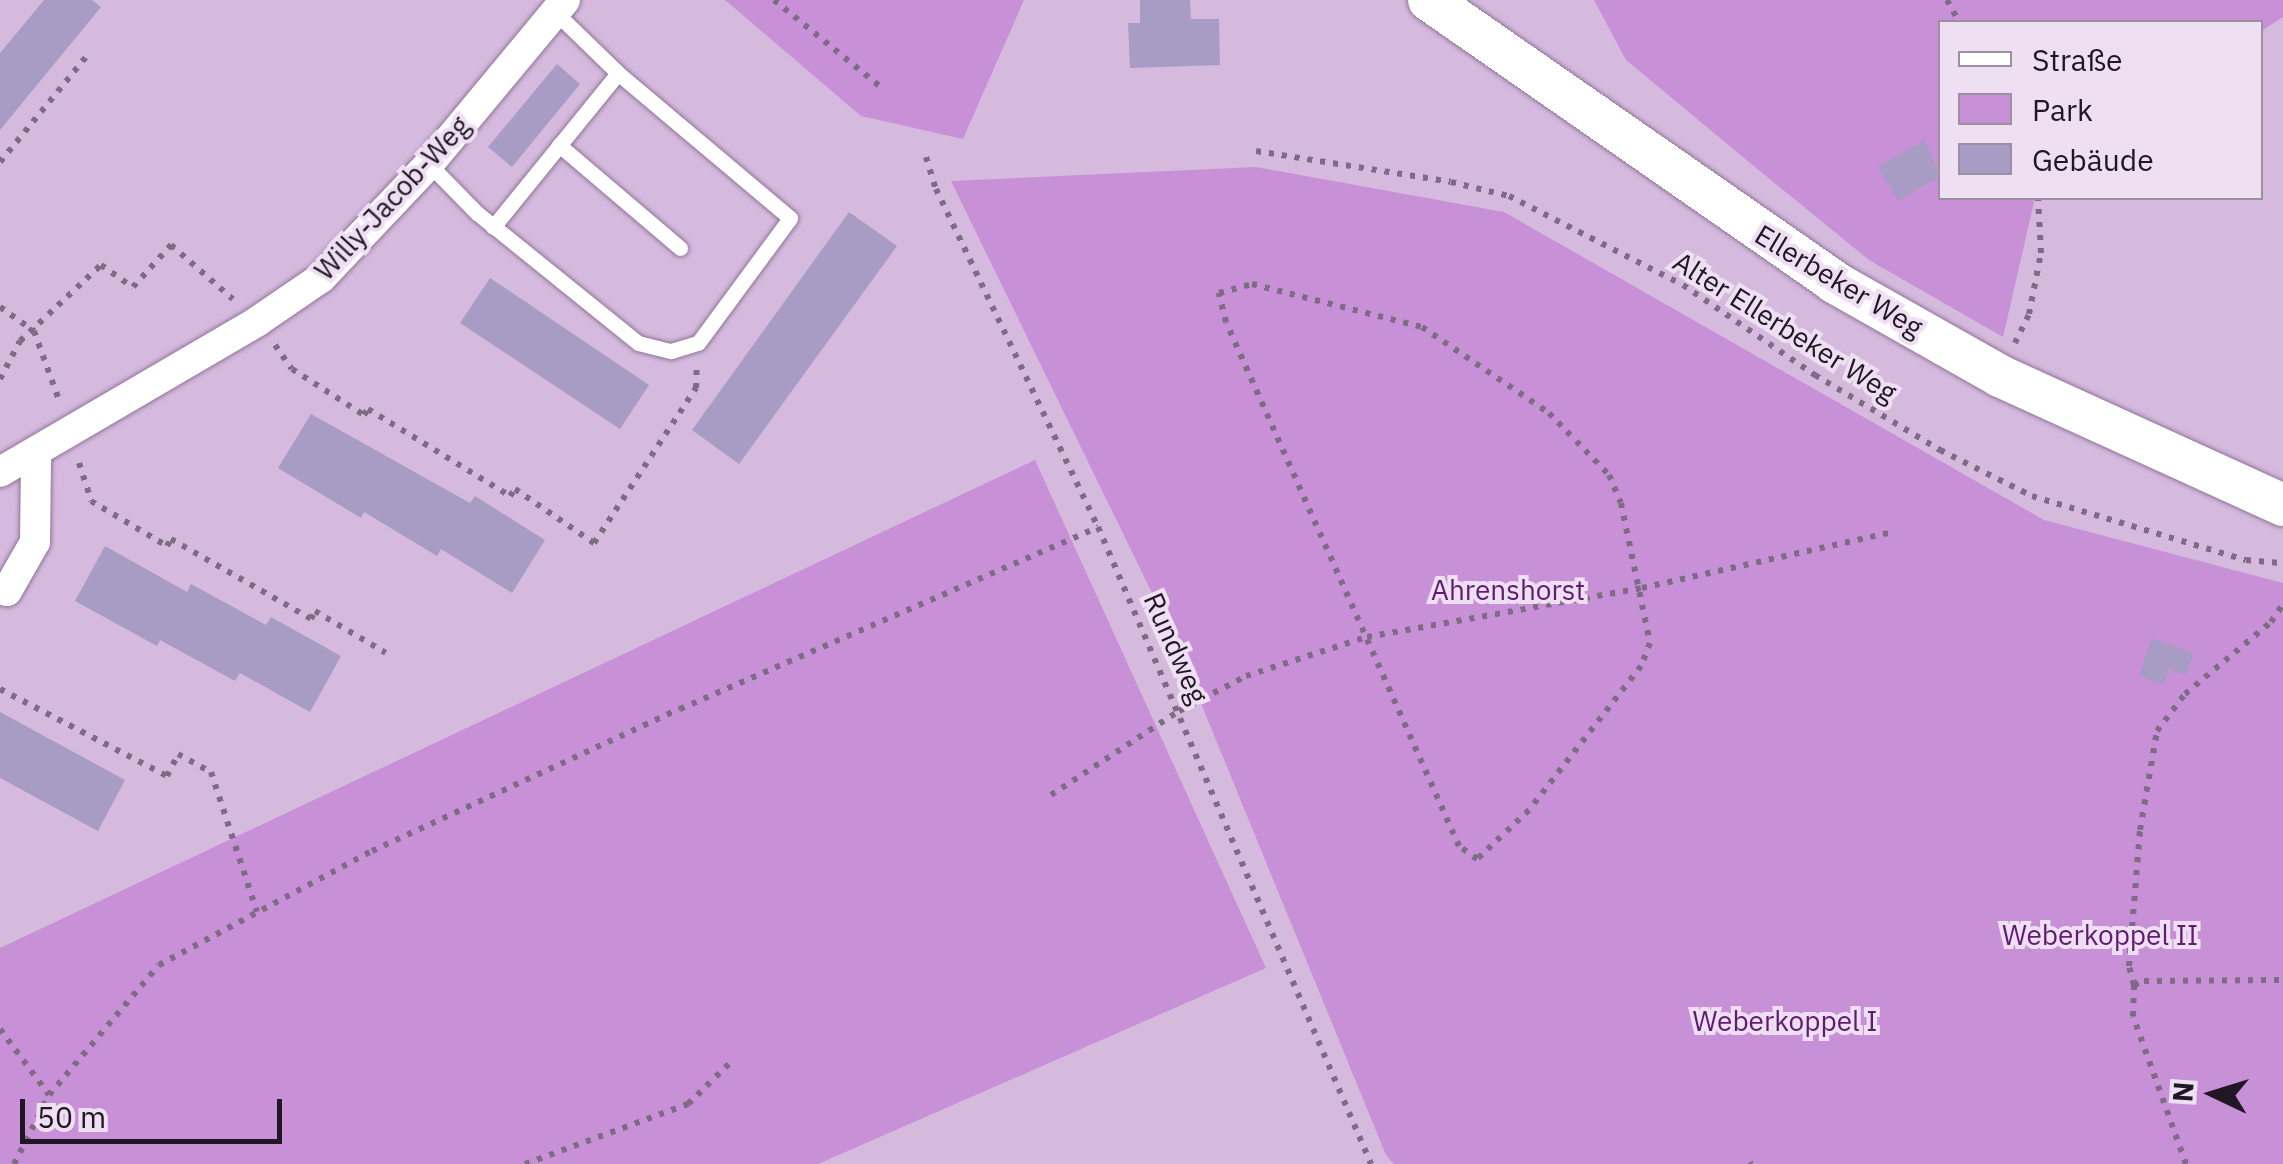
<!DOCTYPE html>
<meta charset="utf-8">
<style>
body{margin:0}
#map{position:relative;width:2283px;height:1164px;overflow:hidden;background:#d5bade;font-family:"IBM Plex Sans",sans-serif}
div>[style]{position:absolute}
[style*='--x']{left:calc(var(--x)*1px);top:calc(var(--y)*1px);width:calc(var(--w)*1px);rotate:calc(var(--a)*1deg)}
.green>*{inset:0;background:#c790d7}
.building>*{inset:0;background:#a89cc4}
.path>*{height:6px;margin-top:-3px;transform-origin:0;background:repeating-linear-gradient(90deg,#7e6b84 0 5px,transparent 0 13px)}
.roads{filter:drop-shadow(0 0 2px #8f7697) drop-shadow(0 0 2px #8f7697)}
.lane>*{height:15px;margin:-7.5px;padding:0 7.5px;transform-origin:7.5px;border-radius:7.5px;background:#fff}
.street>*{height:30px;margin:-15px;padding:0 15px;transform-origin:15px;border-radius:15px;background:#fff}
.secondary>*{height:42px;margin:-21px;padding:0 21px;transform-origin:21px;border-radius:21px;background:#fff}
span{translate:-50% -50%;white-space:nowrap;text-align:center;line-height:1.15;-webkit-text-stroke:8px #eee0f2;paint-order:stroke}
.street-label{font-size:28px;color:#211724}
.park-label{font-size:28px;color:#611b73}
.legend{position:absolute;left:1938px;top:20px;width:325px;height:180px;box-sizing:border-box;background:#eee0f2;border:2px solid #9c90a0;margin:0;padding:12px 18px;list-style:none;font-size:30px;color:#211724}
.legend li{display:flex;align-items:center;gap:20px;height:50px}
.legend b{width:50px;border:2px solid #9c90a0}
.north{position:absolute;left:2163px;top:1044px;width:100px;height:100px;-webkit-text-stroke:8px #eee0f2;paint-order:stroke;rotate:274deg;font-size:28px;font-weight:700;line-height:40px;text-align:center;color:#211724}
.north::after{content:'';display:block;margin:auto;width:35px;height:45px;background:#211724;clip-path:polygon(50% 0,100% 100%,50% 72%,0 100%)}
.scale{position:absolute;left:20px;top:1099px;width:262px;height:45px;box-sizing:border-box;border:5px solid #211724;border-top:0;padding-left:12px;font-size:30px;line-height:35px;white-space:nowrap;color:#211724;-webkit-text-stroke:8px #eee0f2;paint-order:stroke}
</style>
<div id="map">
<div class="green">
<div style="clip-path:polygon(725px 0,1024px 0,963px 139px,861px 116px)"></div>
<div style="clip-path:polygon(1594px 0,2283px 0,2283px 17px,2261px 31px,2260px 22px,1940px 22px,1940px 198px,2035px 198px,2003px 337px,1869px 260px,1755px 167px,1626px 60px)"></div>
<div style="clip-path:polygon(1256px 167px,1504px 212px,2044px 520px,2283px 583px,2283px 1164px,1394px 1164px,1386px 1155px,1175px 640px,951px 181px)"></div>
<div style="clip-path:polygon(1035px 460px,1266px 968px,818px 1164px,0 1164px,0 948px)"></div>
</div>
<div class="building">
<div style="clip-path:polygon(44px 0,92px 0,101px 7px,0 130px,0 53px)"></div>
<div style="clip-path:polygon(1140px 0,1190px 0,1191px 19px,1219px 19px,1220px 65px,1130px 68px,1128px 23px,1140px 23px)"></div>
<div style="clip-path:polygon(557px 64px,580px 84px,512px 167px,488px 147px)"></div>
<div style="clip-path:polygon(1925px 140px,1940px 176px,1898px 201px,1878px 167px)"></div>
<div style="clip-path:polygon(849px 212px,897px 246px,739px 464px,692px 430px)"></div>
<div style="clip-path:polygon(490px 278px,649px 385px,620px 429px,460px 323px)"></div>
<div style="clip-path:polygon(311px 414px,470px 503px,475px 496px,545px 540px,512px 593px,441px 549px,437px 556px,364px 512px,361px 518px,278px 468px)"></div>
<div style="clip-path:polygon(105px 546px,187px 592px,191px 584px,266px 625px,271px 617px,341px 656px,310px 712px,240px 673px,235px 681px,160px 640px,157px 646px,75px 601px)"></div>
<div style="clip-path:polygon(2152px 638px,2194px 653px,2186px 675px,2169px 669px,2164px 685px,2139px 676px)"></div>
<div style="clip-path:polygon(0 712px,125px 780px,98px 831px,0 778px)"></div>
</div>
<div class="path">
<div style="--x:774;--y:0;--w:139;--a:39.2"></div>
<div style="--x:1947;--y:0;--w:25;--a:61"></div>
<div style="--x:1256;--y:151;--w:197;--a:9"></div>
<div style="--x:1451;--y:182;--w:60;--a:13.6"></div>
<div style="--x:1509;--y:196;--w:195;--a:27.1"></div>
<div style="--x:1683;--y:285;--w:160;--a:34.3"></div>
<div style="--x:1815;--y:375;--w:146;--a:31"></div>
<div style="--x:1940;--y:450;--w:103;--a:26.6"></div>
<div style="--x:2032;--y:496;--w:223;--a:16.7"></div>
<div style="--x:2246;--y:560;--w:37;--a:5"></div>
<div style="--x:926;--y:157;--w:34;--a:73"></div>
<div style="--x:936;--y:189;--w:375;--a:64.4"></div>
<div style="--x:1098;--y:527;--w:693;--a:66.8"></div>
<div style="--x:0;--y:162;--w:142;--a:-50.7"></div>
<div style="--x:1252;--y:284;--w:175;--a:14.2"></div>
<div style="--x:1422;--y:327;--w:153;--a:34.1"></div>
<div style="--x:1549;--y:413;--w:86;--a:45.9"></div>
<div style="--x:1609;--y:475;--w:30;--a:67"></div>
<div style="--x:1621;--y:503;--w:143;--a:78.3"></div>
<div style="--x:1650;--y:643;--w:25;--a:111"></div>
<div style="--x:1641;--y:666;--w:182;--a:127.9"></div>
<div style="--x:1529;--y:810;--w:71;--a:136.7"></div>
<div style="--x:1477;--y:859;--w:22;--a:-144"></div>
<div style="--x:1459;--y:846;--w:573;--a:-113.97"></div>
<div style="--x:1226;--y:322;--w:30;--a:-104"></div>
<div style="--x:1219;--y:293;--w:34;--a:-15"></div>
<div style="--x:0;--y:307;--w:42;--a:35.2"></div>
<div style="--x:34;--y:331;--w:77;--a:70.1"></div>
<div style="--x:2015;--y:343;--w:32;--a:-64"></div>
<div style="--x:2029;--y:314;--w:62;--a:-78.9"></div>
<div style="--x:2041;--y:253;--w:55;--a:-93.1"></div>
<div style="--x:275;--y:345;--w:29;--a:55"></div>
<div style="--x:292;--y:369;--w:85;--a:32.6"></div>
<div style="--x:364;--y:415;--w:7;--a:-56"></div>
<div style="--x:368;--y:409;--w:167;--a:31.5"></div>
<div style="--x:510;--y:496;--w:9;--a:-54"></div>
<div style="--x:515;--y:489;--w:96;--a:34.4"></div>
<div style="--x:594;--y:543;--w:186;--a:-56.7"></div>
<div style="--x:696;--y:388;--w:23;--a:-88"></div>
<div style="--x:0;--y:379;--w:43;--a:-62.2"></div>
<div style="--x:20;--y:341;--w:111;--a:-43.2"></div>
<div style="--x:101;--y:265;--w:39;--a:35"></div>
<div style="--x:133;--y:287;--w:57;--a:-47.9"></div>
<div style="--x:171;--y:245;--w:82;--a:41.1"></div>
<div style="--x:79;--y:463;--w:40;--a:72"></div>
<div style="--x:91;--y:501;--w:88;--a:30.6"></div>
<div style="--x:167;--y:546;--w:8;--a:-60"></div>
<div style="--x:171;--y:539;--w:161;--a:29.7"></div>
<div style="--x:311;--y:619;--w:9;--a:-63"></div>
<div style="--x:315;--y:611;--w:82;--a:30.6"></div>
<div style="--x:0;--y:689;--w:188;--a:27.5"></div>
<div style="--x:167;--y:776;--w:25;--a:-63"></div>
<div style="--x:178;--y:754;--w:38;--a:29"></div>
<div style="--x:211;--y:772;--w:147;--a:71.8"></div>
<div style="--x:1051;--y:795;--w:153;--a:-33.3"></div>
<div style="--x:1179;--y:711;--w:76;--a:-27.6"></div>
<div style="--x:1246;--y:676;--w:127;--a:-17.9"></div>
<div style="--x:1367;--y:637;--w:279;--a:-10.1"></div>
<div style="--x:1642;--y:588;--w:253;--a:-12.6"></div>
<div style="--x:2134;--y:985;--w:20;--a:-105"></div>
<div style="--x:2129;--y:966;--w:136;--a:-85.4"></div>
<div style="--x:2140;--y:830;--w:100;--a:-80.3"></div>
<div style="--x:2157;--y:731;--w:46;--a:-52.9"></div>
<div style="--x:2185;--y:694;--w:112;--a:-39.9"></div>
<div style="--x:2271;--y:622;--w:22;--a:-56"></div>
<div style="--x:0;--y:1029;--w:82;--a:53.4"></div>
<div style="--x:1750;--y:1162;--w:2;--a:63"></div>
<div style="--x:14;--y:1164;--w:77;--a:-63.1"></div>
<div style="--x:49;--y:1095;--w:170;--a:-49.8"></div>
<div style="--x:159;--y:965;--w:242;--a:-28.2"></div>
<div style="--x:372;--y:851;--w:339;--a:-24.8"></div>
<div style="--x:680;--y:709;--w:456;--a:-23.5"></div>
<div style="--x:525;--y:1164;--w:174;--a:-20.2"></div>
<div style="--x:688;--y:1104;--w:64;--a:-44.4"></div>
<div style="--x:2186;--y:1164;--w:157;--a:-109.7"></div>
<div style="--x:2133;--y:1016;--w:31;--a:-88"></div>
<div style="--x:2134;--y:985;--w:11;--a:-22"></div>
<div style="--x:2144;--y:981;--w:139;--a:-0.4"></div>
</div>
<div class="roads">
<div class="lane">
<div style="--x:559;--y:145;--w:159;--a:40.4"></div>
<div style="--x:429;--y:164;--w:69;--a:45.6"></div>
<div style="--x:477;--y:213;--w:207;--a:38.9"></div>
<div style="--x:638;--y:343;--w:34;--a:14"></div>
<div style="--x:671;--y:351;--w:28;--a:-17"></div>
<div style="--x:698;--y:343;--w:155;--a:-53.6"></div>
<div style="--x:790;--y:218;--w:225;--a:-139.9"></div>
<div style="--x:618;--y:73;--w:86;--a:-135.9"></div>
<div style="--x:493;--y:227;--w:198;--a:-50.9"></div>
</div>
<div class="street">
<div style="--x:0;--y:472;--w:299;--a:-30.3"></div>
<div style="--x:258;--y:321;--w:76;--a:-34.3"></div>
<div style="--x:321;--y:278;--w:157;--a:-46.5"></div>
<div style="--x:429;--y:164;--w:213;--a:-50.3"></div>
<div style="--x:0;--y:589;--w:7;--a:16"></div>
<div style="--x:7;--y:591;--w:56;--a:-60.3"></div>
<div style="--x:35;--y:542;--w:88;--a:-89.3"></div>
</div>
<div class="secondary">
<div style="--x:1429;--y:0;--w:494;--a:34.8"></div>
<div style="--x:1834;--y:282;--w:191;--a:29.5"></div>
<div style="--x:2000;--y:376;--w:311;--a:24.5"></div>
</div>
</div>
<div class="street-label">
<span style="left:392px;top:198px;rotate:-47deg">Willy-Jacob-Weg</span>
<span style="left:1839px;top:281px;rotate:31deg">Ellerbeker Weg</span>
<span style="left:1785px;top:327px;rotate:32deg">Alter Ellerbeker Weg</span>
<span style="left:1176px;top:648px;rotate:66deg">Rundweg</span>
</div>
<div class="park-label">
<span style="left:1508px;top:590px">Ahrenshorst</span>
<span style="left:2100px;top:935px">Weberkoppel II</span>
<span style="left:1785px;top:1021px">Weberkoppel I</span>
</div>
<ul class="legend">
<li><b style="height:12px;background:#fff"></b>Straße</li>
<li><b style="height:28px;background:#c790d7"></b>Park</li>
<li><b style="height:28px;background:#a89cc4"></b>Gebäude</li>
</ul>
<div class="north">N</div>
<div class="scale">50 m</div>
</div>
